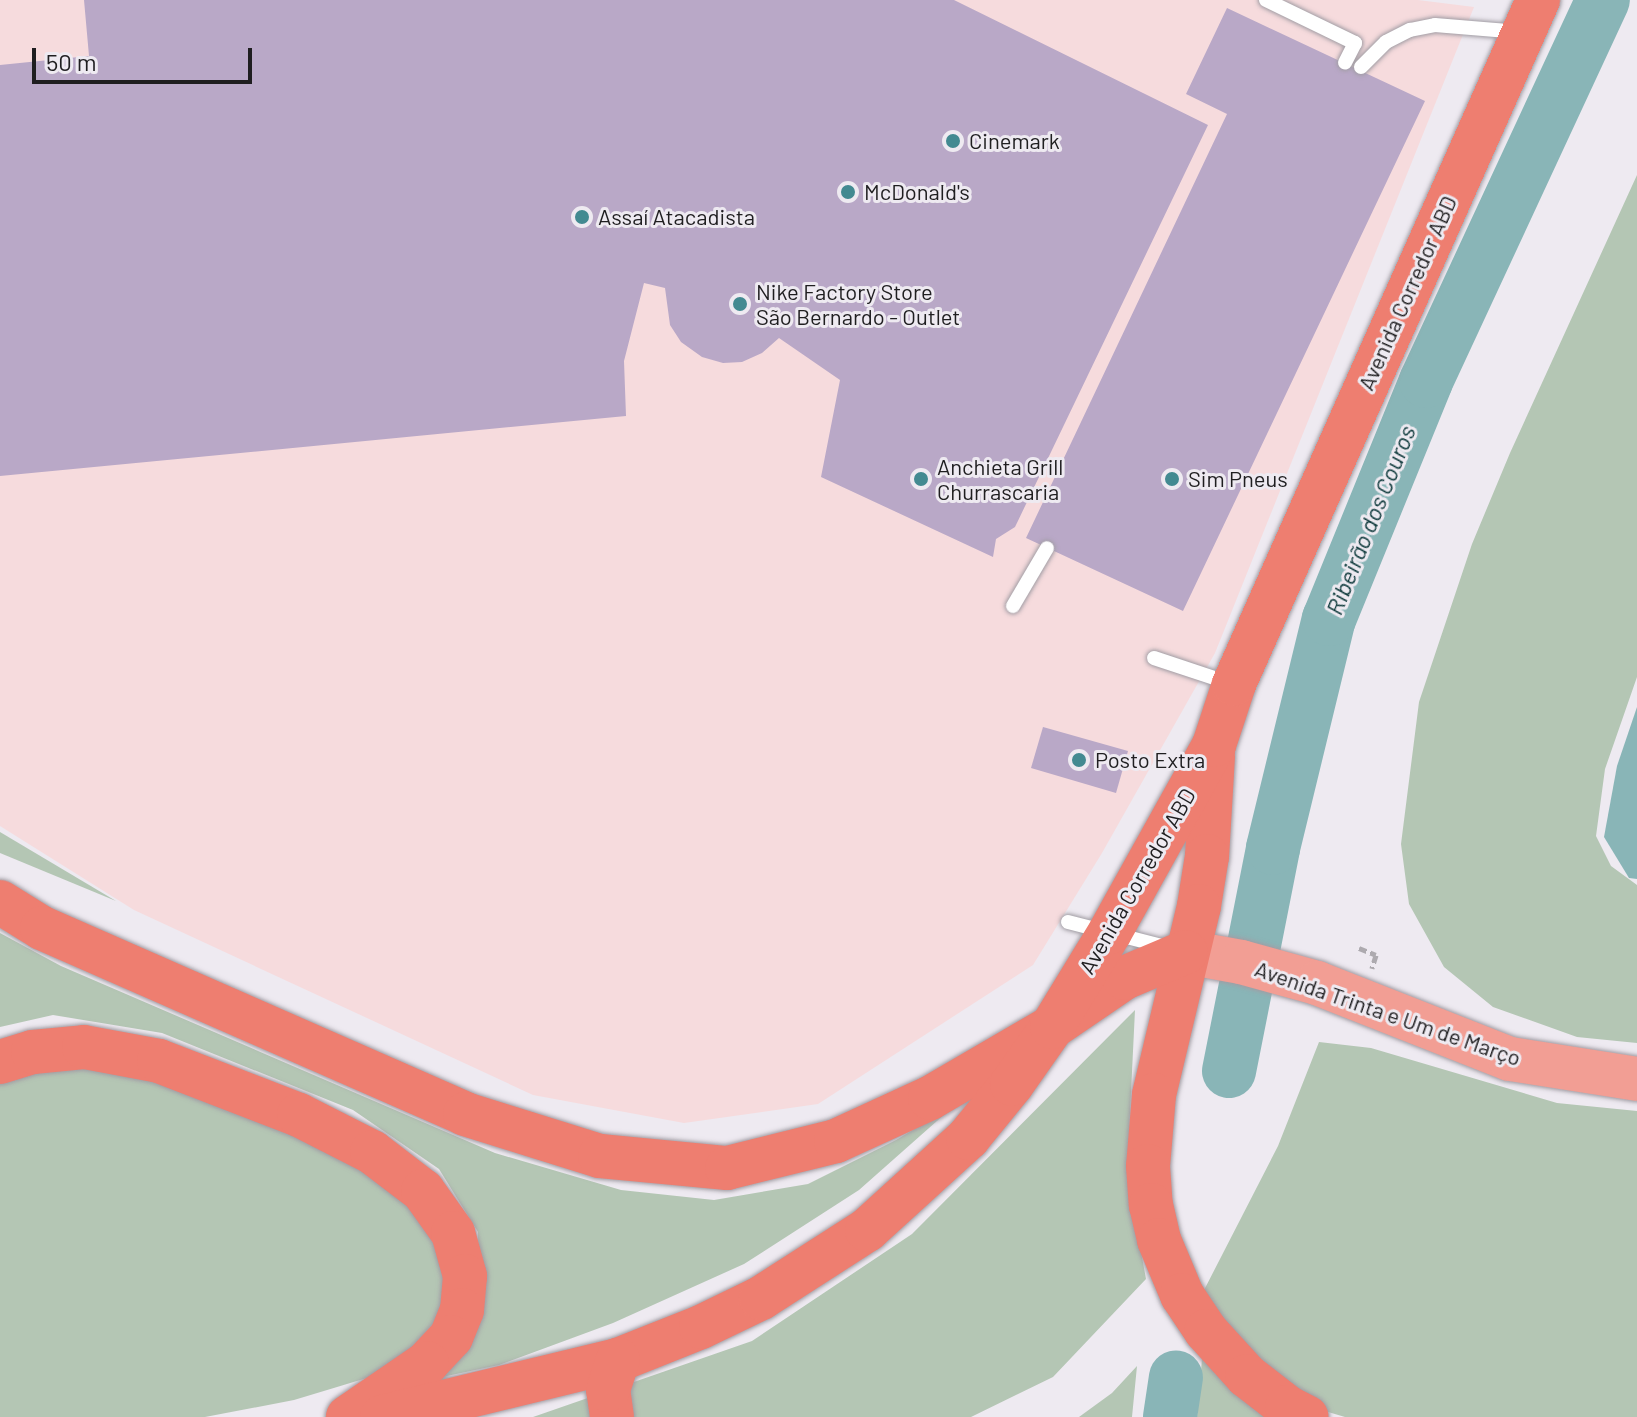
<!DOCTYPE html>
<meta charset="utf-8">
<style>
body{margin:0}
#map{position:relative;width:1637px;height:1417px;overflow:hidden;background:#eeeaf1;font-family:Barlow,sans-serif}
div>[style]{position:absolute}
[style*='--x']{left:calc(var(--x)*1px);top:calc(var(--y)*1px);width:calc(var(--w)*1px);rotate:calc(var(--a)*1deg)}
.commercial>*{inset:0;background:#f6dbdd}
.green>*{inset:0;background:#b4c6b4}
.water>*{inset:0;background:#89b5b7}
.river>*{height:54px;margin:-27px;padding:0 27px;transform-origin:27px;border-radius:27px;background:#89b5b7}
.building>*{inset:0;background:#b9a8c7}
.path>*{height:5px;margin-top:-2.5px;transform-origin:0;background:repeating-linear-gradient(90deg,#adaaaf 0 8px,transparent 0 12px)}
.roads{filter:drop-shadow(0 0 2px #a19da4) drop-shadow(0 0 2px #a19da4)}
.service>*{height:14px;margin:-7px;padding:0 7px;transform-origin:7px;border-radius:7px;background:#fff}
.primary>*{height:44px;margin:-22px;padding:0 22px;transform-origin:22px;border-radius:22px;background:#f29e94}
.trunk>*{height:44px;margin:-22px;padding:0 22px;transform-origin:22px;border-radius:22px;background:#ee7e70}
.dots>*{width:22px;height:22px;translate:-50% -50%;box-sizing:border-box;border:4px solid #eeeaf1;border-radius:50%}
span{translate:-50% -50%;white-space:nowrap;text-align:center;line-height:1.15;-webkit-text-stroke:6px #eeeaf1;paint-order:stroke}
.poi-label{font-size:22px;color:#1f1e20}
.left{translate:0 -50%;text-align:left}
.street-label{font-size:22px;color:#1f1e20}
.water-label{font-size:24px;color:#103b3d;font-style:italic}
.scale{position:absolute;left:32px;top:48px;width:220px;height:36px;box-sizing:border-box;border:4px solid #1f1e20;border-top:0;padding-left:10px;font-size:24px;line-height:28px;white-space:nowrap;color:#1f1e20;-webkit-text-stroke:6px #eeeaf1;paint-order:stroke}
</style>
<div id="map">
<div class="commercial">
<div style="clip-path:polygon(0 0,1418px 0,1474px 7px,1215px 653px,1102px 853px,1033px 965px,818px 1104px,684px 1123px,533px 1095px,134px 910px,0 826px)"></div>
</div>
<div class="green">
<div style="clip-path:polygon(1637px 175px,1637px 677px,1605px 769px,1596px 836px,1611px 866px,1637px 885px,1637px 1043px,1577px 1037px,1493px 1007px,1444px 967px,1409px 904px,1401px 844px,1419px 702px,1472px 544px,1510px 453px)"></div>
<div style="clip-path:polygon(0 832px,116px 901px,0 853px)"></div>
<div style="clip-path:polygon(0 933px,61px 966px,495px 1153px,621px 1190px,714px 1200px,808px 1184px,896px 1140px,955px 1105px,859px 1190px,744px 1264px,613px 1323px,499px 1365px,442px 1377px,479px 1305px,478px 1232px,439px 1169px,353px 1110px,162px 1033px,53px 1015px,0 1027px)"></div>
<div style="clip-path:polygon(1135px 1010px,1127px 1175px,1146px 1279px,1053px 1377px,971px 1417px,533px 1417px,752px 1341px,912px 1234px)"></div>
<div style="clip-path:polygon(1319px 1042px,1371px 1048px,1557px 1103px,1637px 1111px,1637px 1417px,1345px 1417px,1318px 1409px,1256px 1365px,1201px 1296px,1278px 1146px)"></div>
<div style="clip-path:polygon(84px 1057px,233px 1101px,404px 1194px,441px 1238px,451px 1277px,443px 1313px,390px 1371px,294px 1400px,205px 1417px,0 1417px,0 1077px)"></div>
<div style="clip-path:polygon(1202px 1359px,1229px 1386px,1267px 1417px,1197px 1417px)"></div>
<div style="clip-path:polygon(1137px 1366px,1132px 1417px,1079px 1417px,1112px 1393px)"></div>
</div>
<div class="water">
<div style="clip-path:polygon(1637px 707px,1637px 879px,1629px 878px,1604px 837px,1617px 766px)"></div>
</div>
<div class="river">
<div style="--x:1229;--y:1071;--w:227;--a:-78.8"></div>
<div style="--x:1273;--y:848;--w:236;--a:-76.3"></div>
<div style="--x:1329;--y:619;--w:257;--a:-67.8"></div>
<div style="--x:1426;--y:381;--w:420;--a:-65.1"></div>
<div style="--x:1170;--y:1417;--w:40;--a:-81.5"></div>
</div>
<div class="building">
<div style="clip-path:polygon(84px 0,954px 0,1208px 125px,1015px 527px,996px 539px,993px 557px,821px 477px,840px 380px,779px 338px,762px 353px,742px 362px,723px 363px,702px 357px,681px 342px,670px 325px,665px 288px,644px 283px,624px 361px,626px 416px,0 476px,0 65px,89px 56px)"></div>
<div style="clip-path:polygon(1227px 8px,1425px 101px,1183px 611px,1026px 538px,1227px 114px,1186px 94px)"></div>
<div style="clip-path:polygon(1043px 727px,1128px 751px,1116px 793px,1031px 768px)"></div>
</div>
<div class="path">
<div style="--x:1359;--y:948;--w:18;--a:22"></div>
<div style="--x:1376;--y:955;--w:14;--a:107"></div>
</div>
<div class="roads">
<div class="service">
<div style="--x:1266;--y:0;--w:99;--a:25.8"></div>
<div style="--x:1355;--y:43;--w:22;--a:117"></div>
<div style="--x:1361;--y:67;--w:35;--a:-45"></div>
<div style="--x:1386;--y:42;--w:27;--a:-27"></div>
<div style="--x:1410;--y:30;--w:25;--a:-11"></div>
<div style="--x:1435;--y:25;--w:85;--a:4.7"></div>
<div style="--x:1013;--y:606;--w:67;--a:-59.6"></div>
<div style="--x:1154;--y:658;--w:79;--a:18.4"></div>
<div style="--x:1068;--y:922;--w:105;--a:14.3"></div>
</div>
<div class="primary">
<div style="--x:1186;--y:952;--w:56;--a:10.3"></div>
<div style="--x:1241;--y:962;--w:79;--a:15.4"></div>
<div style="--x:1317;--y:983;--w:207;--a:21.5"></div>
<div style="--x:1510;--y:1059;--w:129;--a:8.9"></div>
</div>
<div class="trunk">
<div style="--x:1213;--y:756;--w:100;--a:93.4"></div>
<div style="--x:1207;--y:856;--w:51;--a:99.1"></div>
<div style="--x:1199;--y:906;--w:194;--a:103.4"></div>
<div style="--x:1154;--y:1095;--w:71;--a:94.8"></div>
<div style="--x:1148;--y:1166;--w:39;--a:86"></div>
<div style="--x:1151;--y:1205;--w:36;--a:77"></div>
<div style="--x:1159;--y:1240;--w:60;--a:67.3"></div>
<div style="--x:1182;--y:1295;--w:43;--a:56.3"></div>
<div style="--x:1206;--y:1331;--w:61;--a:47.7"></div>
<div style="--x:1247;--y:1376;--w:51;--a:37.8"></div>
<div style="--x:1287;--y:1407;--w:22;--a:27"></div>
<div style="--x:0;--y:902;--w:49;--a:31.8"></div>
<div style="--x:42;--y:928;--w:462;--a:23.7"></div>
<div style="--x:465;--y:1114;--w:141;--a:17.3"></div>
<div style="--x:600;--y:1156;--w:128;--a:5.4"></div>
<div style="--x:727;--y:1168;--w:112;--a:-13.9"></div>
<div style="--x:836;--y:1141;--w:103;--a:-24.6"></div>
<div style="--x:930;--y:1098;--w:141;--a:-30.2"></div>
<div style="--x:1052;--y:1027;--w:87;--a:-34.2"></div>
<div style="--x:1124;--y:978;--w:67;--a:-22.8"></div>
<div style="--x:0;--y:1062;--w:34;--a:-17"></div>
<div style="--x:33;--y:1052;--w:51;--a:-5.6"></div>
<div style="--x:84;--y:1047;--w:76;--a:10.6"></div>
<div style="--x:159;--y:1061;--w:150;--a:21.1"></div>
<div style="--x:299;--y:1115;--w:82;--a:26.9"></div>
<div style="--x:372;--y:1152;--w:64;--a:37.4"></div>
<div style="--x:423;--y:1191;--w:52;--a:54.5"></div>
<div style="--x:453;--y:1233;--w:45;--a:74.4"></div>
<div style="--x:465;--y:1276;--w:34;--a:95"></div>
<div style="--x:462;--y:1310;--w:29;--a:112"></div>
<div style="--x:451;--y:1337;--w:35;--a:133"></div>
<div style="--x:427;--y:1363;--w:96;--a:145.6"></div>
<div style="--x:382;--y:1417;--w:243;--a:-13.6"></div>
<div style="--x:618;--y:1360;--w:89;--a:-21.7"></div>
<div style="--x:701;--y:1327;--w:67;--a:-25.8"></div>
<div style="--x:761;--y:1298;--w:126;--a:-32.7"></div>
<div style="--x:867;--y:1230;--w:137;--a:-42.3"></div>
<div style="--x:968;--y:1138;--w:70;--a:-50.8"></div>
<div style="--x:1012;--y:1084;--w:70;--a:-54.9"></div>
<div style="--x:1052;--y:1027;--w:111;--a:-58.6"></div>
<div style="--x:1110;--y:932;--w:214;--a:-60.9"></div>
<div style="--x:1214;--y:745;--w:64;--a:-71.8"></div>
<div style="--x:1234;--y:684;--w:749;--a:-66.04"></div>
<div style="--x:612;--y:1417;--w:27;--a:-98"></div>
<div style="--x:608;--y:1390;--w:32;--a:-72"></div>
</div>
</div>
<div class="dots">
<div style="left:953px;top:141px;background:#438a91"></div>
<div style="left:848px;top:192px;background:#438a91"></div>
<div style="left:582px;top:217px;background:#438a91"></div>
<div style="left:740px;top:304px;background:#438a91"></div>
<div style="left:921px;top:479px;background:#438a91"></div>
<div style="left:1172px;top:479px;background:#438a91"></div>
<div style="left:1079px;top:760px;background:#438a91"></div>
</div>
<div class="poi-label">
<span class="left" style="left:969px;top:141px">Cinemark</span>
<span class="left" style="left:864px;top:192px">McDonald's</span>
<span class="left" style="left:598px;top:217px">Assaí Atacadista</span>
<span class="left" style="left:756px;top:304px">Nike Factory Store<br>São Bernardo - Outlet</span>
<span class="left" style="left:937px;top:479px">Anchieta Grill<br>Churrascaria</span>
<span class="left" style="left:1188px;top:479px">Sim Pneus</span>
<span class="left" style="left:1095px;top:760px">Posto Extra</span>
</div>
<div class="street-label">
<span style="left:1407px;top:293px;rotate:-66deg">Avenida Corredor ABD</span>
<span style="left:1137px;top:881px;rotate:-60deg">Avenida Corredor ABD</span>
<span style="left:1388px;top:1013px;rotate:19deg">Avenida Trinta e Um de Março</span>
</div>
<div class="water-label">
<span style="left:1370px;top:520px;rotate:-68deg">Ribeirão dos Couros</span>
</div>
<div class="scale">50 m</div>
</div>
